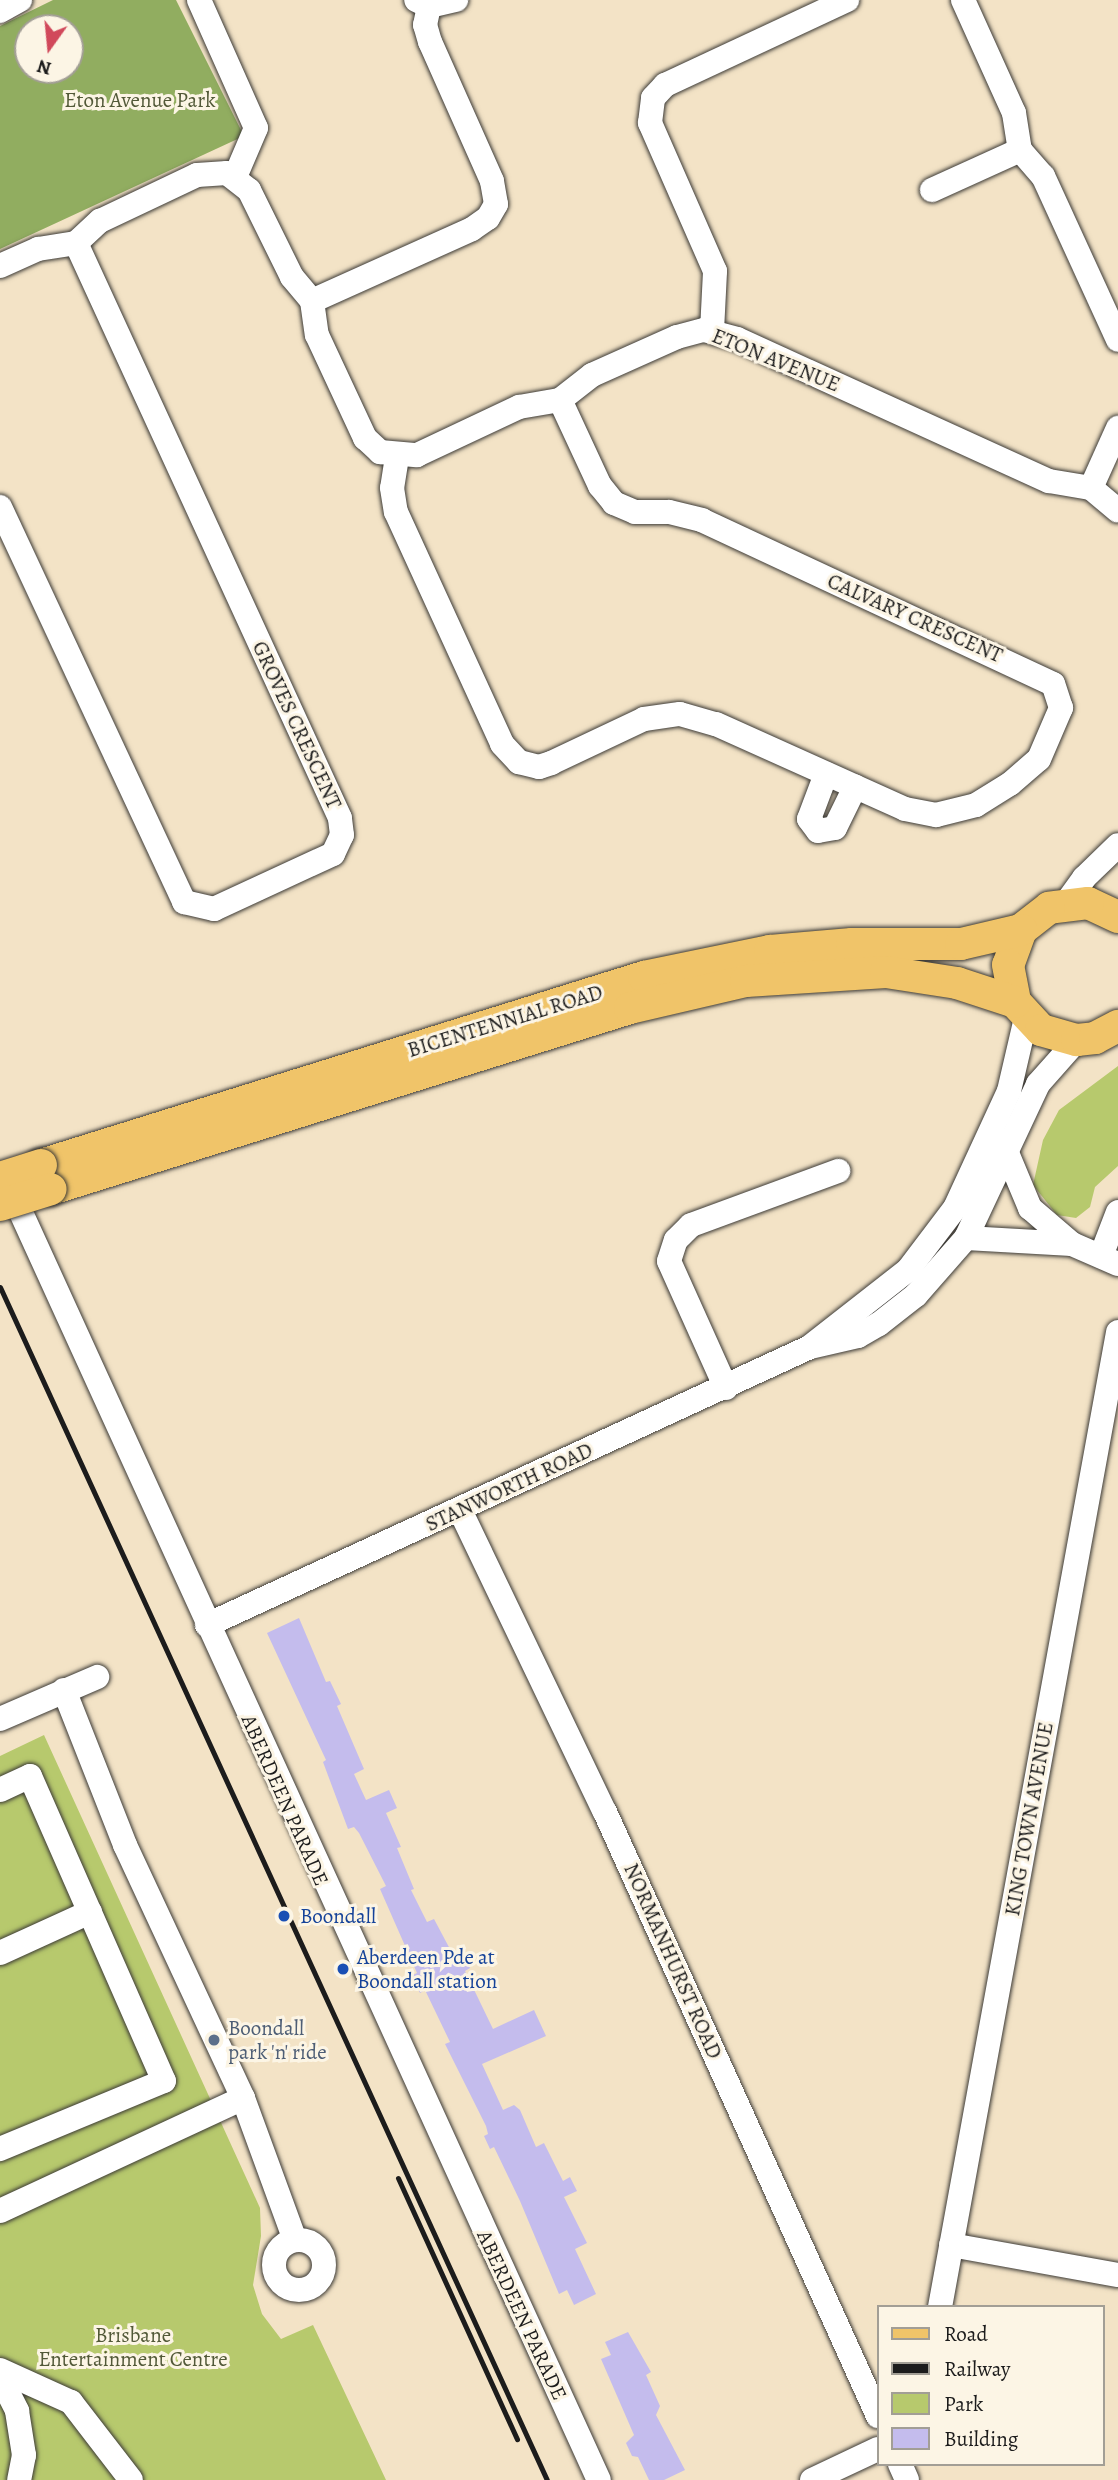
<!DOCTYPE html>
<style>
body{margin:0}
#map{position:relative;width:1118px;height:2480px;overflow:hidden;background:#f3e3c6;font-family:Alegreya,serif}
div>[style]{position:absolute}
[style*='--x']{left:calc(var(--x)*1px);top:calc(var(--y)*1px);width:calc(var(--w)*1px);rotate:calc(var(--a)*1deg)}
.green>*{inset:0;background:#b7c96d}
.forest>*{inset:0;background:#91ad60}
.building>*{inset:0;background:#c4bced}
.roads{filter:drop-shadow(0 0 2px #3c3a36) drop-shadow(0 0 2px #3c3a36)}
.minor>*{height:24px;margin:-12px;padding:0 12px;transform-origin:12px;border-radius:12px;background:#fff}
.minor>.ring{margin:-12px;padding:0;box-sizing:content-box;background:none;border:24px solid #fff;border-radius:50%}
.major>*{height:32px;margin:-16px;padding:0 16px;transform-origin:16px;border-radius:16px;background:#f0c469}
.rail>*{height:5px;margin:-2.5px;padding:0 2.5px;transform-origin:2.5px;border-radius:2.5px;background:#1c1c1c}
.bridges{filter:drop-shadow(0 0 2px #3c3a36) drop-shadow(0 0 2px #3c3a36)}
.major-bridge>*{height:32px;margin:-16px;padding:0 16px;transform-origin:16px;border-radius:16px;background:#f0c469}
.dots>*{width:19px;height:19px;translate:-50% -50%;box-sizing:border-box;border:4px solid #fcf5e5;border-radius:50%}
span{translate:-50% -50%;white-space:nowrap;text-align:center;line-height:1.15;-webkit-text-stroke:6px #fcf5e5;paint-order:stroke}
.park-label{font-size:21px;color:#525938}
.street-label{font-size:21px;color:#1c1c1c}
.transit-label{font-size:21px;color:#164399}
.left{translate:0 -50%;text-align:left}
.service-label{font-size:21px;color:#4e5e75}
.legend{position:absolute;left:877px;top:2305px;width:228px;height:161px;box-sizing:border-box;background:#fcf5e5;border:2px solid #a29e95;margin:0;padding:9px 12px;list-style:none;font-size:21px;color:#1c1c1c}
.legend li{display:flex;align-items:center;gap:14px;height:35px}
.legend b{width:35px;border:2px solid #a29e95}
.north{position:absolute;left:14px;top:14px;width:70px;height:70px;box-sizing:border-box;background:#fcf5e5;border:2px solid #a29e95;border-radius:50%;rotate:195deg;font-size:19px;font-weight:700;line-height:28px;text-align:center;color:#1c1c1c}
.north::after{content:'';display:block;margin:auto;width:24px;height:32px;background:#d1495b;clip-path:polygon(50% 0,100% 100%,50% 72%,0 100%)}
</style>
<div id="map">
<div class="green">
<div style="clip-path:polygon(1118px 1066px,1118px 1166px,1095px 1187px,1090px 1207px,1076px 1218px,1057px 1215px,1033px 1185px,1043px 1140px,1059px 1110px)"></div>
<div style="clip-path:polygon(44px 1735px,260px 2208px,261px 2236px,253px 2285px,262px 2314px,281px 2339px,313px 2325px,386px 2480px,0 2480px,0 1756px)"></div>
</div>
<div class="forest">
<div style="clip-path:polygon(evenodd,53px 0,176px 0,244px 136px,0 249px,0 26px,53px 0,28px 28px,70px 28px,70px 70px,28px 70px,28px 28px)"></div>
</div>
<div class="building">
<div style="clip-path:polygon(299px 1618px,326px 1682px,330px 1681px,341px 1704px,337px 1706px,364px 1769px,354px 1774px,366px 1800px,389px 1790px,397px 1808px,386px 1813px,401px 1847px,397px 1848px,414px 1889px,411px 1890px,427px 1922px,434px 1919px,451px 1951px,461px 1950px,470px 1968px,465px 1971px,493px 2029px,534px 2010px,546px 2036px,482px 2064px,503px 2110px,514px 2105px,520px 2110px,536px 2147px,544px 2143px,563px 2181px,570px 2177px,577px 2191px,564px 2197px,587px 2243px,575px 2249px,596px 2294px,574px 2305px,567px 2290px,559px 2294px,520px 2201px,494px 2147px,490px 2149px,484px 2136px,488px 2134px,486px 2126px,445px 2044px,450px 2042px,425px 1990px,420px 1993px,411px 1976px,417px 1973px,380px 1889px,386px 1886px,359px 1833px,354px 1827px,348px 1829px,323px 1762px,326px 1760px,267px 1633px)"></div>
<div style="clip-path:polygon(628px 2332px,651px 2372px,646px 2375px,660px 2406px,656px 2415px,685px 2470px,664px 2480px,649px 2480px,638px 2457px,632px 2456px,626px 2443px,634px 2435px,601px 2359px,611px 2355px,605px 2342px)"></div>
</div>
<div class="roads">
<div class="minor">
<div style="--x:199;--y:0;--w:140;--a:66"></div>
<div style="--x:256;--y:128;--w:53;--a:113.2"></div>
<div style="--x:963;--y:0;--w:124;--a:65.7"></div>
<div style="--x:1014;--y:113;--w:37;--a:81"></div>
<div style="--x:1020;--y:150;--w:35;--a:49"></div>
<div style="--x:1043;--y:176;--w:180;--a:65.4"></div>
<div style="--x:429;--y:6;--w:28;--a:-13"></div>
<div style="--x:0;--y:11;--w:23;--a:-29"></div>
<div style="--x:932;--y:190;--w:97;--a:-24.4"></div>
<div style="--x:0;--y:266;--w:42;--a:-24.1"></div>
<div style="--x:38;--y:249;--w:38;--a:-9"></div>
<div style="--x:76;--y:243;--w:33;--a:-43"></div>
<div style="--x:100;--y:221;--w:107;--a:-25.4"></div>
<div style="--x:197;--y:175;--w:30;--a:-4"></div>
<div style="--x:227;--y:173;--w:28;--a:38"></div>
<div style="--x:249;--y:190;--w:97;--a:63.7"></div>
<div style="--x:292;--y:277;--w:31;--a:50"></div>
<div style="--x:312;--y:301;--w:34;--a:82"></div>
<div style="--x:317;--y:335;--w:114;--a:65"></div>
<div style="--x:365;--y:438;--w:21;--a:43"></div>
<div style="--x:380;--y:452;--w:37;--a:5"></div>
<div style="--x:417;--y:455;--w:113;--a:-25.2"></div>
<div style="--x:519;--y:407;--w:42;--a:-9.7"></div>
<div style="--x:560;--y:400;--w:41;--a:-38"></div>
<div style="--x:592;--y:375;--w:93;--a:-24.1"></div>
<div style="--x:677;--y:337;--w:28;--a:-15"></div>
<div style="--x:704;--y:330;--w:34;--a:15"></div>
<div style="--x:737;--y:339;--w:343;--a:24.5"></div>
<div style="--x:1049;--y:481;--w:43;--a:9.5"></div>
<div style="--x:1091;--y:488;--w:35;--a:40"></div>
<div style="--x:312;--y:301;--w:175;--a:-24.2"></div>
<div style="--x:472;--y:229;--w:19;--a:-35"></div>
<div style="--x:488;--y:218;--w:16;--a:-60"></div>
<div style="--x:496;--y:204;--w:23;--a:-100"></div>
<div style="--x:492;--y:181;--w:152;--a:-114"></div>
<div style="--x:430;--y:42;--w:18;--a:-106"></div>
<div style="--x:425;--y:25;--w:19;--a:-78"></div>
<div style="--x:429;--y:6;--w:14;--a:-155"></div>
<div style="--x:712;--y:331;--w:60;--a:-87.1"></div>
<div style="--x:715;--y:271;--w:162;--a:-113.7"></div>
<div style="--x:650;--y:123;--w:25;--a:-83"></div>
<div style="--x:653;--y:98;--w:18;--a:-47"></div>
<div style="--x:665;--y:85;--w:201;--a:-25"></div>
<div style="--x:397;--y:457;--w:31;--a:99"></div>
<div style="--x:392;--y:488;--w:24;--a:81"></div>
<div style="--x:396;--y:512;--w:255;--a:65.4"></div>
<div style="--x:502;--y:744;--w:25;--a:47"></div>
<div style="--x:519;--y:762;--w:21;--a:14"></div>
<div style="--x:539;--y:767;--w:13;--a:-18"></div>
<div style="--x:551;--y:763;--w:103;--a:-25.3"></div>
<div style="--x:644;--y:719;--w:36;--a:-8"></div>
<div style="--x:680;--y:714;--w:37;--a:16"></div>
<div style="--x:716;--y:724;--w:207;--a:24.2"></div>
<div style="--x:905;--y:809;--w:32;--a:11"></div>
<div style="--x:936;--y:815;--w:41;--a:-14"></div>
<div style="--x:976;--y:805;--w:40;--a:-32"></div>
<div style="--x:1010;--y:784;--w:38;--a:-41"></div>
<div style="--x:1039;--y:759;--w:56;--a:-66.7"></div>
<div style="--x:1061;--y:708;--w:25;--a:-108"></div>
<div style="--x:1053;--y:684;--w:387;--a:-155"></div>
<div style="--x:702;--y:520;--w:34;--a:-166"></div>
<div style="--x:669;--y:512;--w:34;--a:180"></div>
<div style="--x:635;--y:512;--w:23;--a:-157"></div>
<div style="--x:614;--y:503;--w:22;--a:-129"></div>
<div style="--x:600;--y:486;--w:95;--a:-114.9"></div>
<div style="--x:1091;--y:488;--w:66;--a:-65.8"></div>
<div style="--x:0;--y:507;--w:436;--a:65"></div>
<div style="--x:184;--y:902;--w:31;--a:13"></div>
<div style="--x:214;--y:909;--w:131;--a:-24.8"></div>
<div style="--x:333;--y:854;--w:21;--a:-65"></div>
<div style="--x:342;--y:835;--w:17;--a:-97"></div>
<div style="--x:340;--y:818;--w:633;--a:-114.66"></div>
<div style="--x:826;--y:774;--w:48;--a:110.7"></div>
<div style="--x:809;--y:819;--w:15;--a:53"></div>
<div style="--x:818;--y:831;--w:17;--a:-10"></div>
<div style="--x:835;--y:828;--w:46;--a:-64"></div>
<div style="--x:1066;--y:903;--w:31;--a:-54"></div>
<div style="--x:1084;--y:878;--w:47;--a:-44.1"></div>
<div style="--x:1007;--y:1153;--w:60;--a:67.3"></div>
<div style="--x:1030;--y:1208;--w:55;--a:40.6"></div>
<div style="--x:1072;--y:1244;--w:50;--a:23.5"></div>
<div style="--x:8;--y:1184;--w:1424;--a:65.49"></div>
<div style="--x:966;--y:1238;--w:106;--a:3.2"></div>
<div style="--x:1101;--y:1256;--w:47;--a:-68.9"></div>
<div style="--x:811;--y:1346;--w:123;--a:-38.1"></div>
<div style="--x:908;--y:1270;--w:78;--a:-52.8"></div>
<div style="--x:955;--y:1208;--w:129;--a:-65.2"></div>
<div style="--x:1009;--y:1091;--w:75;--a:-76.9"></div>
<div style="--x:726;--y:1388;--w:139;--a:-114.2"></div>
<div style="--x:669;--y:1261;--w:22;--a:-72"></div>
<div style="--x:676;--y:1240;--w:21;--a:-45"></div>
<div style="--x:691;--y:1225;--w:157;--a:-20.2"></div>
<div style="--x:460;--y:1510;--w:335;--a:64.4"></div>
<div style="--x:605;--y:1812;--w:663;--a:65.68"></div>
<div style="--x:207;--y:1625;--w:664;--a:-24.75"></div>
<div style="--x:810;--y:1347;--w:49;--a:-12.9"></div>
<div style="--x:858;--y:1336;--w:24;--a:-30"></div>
<div style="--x:879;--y:1324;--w:47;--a:-38.1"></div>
<div style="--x:916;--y:1295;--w:76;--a:-48.7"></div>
<div style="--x:966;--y:1238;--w:170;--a:-64.9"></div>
<div style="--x:1038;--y:1084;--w:59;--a:-48.4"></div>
<div style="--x:64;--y:1690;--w:167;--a:68.5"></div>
<div style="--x:125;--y:1845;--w:279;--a:65"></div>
<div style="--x:243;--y:2098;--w:151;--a:69.9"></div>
<div style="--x:0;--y:1719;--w:106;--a:-23.4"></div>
<div style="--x:0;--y:1790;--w:33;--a:-25"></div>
<div style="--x:30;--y:1776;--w:333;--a:66.3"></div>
<div style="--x:164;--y:2081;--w:178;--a:157.5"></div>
<div style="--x:0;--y:1953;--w:99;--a:-24.5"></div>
<div style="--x:0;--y:2211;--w:268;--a:-24.9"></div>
<div class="ring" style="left:274px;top:2240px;width:26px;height:26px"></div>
<div style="--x:951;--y:2245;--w:170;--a:10.2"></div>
<div style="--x:940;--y:2307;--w:991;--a:-79.65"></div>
<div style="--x:0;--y:2370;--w:78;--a:24.3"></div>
<div style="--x:71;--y:2402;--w:98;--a:52.4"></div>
<div style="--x:0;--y:2377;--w:38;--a:63"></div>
<div style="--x:17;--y:2411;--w:45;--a:81"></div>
<div style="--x:24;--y:2455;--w:25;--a:101"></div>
<div style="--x:900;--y:2464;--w:17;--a:66"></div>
<div style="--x:812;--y:2480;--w:73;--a:-25.2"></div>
</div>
<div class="major">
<div style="--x:1118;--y:917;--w:33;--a:-155"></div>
<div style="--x:1088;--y:903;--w:39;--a:173"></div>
<div style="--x:1049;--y:908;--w:36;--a:142"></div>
<div style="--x:1021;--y:930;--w:37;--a:110"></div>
<div style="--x:1008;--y:965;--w:38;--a:79"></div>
<div style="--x:1015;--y:1002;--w:38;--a:47"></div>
<div style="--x:1041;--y:1030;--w:37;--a:16"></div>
<div style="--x:1077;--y:1040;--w:18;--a:-6"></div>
<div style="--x:1095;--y:1038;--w:26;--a:-28"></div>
<div style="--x:41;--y:1165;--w:632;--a:-17.32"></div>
<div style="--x:644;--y:977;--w:129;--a:-11.7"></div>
<div style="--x:770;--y:951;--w:82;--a:-4.9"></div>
<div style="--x:852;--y:944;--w:109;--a:0"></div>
<div style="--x:961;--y:944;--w:62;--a:-13.1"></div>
<div style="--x:51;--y:1189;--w:607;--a:-17.36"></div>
<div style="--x:630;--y:1008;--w:119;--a:-13.1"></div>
<div style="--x:746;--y:981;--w:140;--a:-3.7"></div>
<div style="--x:886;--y:972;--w:72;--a:8.8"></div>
<div style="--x:957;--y:983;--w:61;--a:18.1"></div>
</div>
</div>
<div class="rail">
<div style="--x:0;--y:1287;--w:1312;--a:65.37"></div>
<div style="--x:398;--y:2178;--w:287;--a:65.5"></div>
</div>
<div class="bridges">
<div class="major-bridge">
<div style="--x:0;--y:1178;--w:43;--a:-17.6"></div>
<div style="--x:0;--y:1205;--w:53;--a:-17.4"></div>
</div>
</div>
<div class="dots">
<div style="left:284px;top:1916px;background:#1a4fb4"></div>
<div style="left:343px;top:1969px;background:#1a4fb4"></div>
<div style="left:214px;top:2040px;background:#5c6f8a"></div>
</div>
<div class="park-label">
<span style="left:140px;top:100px">Eton Avenue Park</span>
<span style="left:133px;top:2347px">Brisbane<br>Entertainment Centre</span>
</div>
<div class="street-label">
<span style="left:776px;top:360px;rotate:22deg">ETON AVENUE</span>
<span style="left:915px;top:618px;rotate:24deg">CALVARY CRESCENT</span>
<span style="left:297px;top:725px;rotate:65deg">GROVES CRESCENT</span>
<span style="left:505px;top:1021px;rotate:-17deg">BICENTENNIAL ROAD</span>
<span style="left:509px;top:1487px;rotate:-25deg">STANWORTH ROAD</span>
<span style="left:285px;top:1800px;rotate:66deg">ABERDEEN PARADE</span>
<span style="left:1029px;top:1819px;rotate:-80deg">KING TOWN AVENUE</span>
<span style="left:673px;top:1961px;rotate:66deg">NORMANHURST ROAD</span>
<span style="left:522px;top:2315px;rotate:65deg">ABERDEEN PARADE</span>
</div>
<div class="transit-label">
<span class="left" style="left:300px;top:1916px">Boondall</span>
<span class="left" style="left:357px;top:1969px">Aberdeen Pde at<br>Boondall station</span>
</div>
<div class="service-label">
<span class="left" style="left:228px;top:2040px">Boondall<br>park 'n' ride</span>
</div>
<ul class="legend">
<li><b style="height:9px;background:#f0c469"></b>Road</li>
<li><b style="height:9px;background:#1c1c1c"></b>Railway</li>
<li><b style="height:19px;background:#b7c96d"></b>Park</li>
<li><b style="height:19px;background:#c4bced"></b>Building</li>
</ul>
<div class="north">N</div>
</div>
